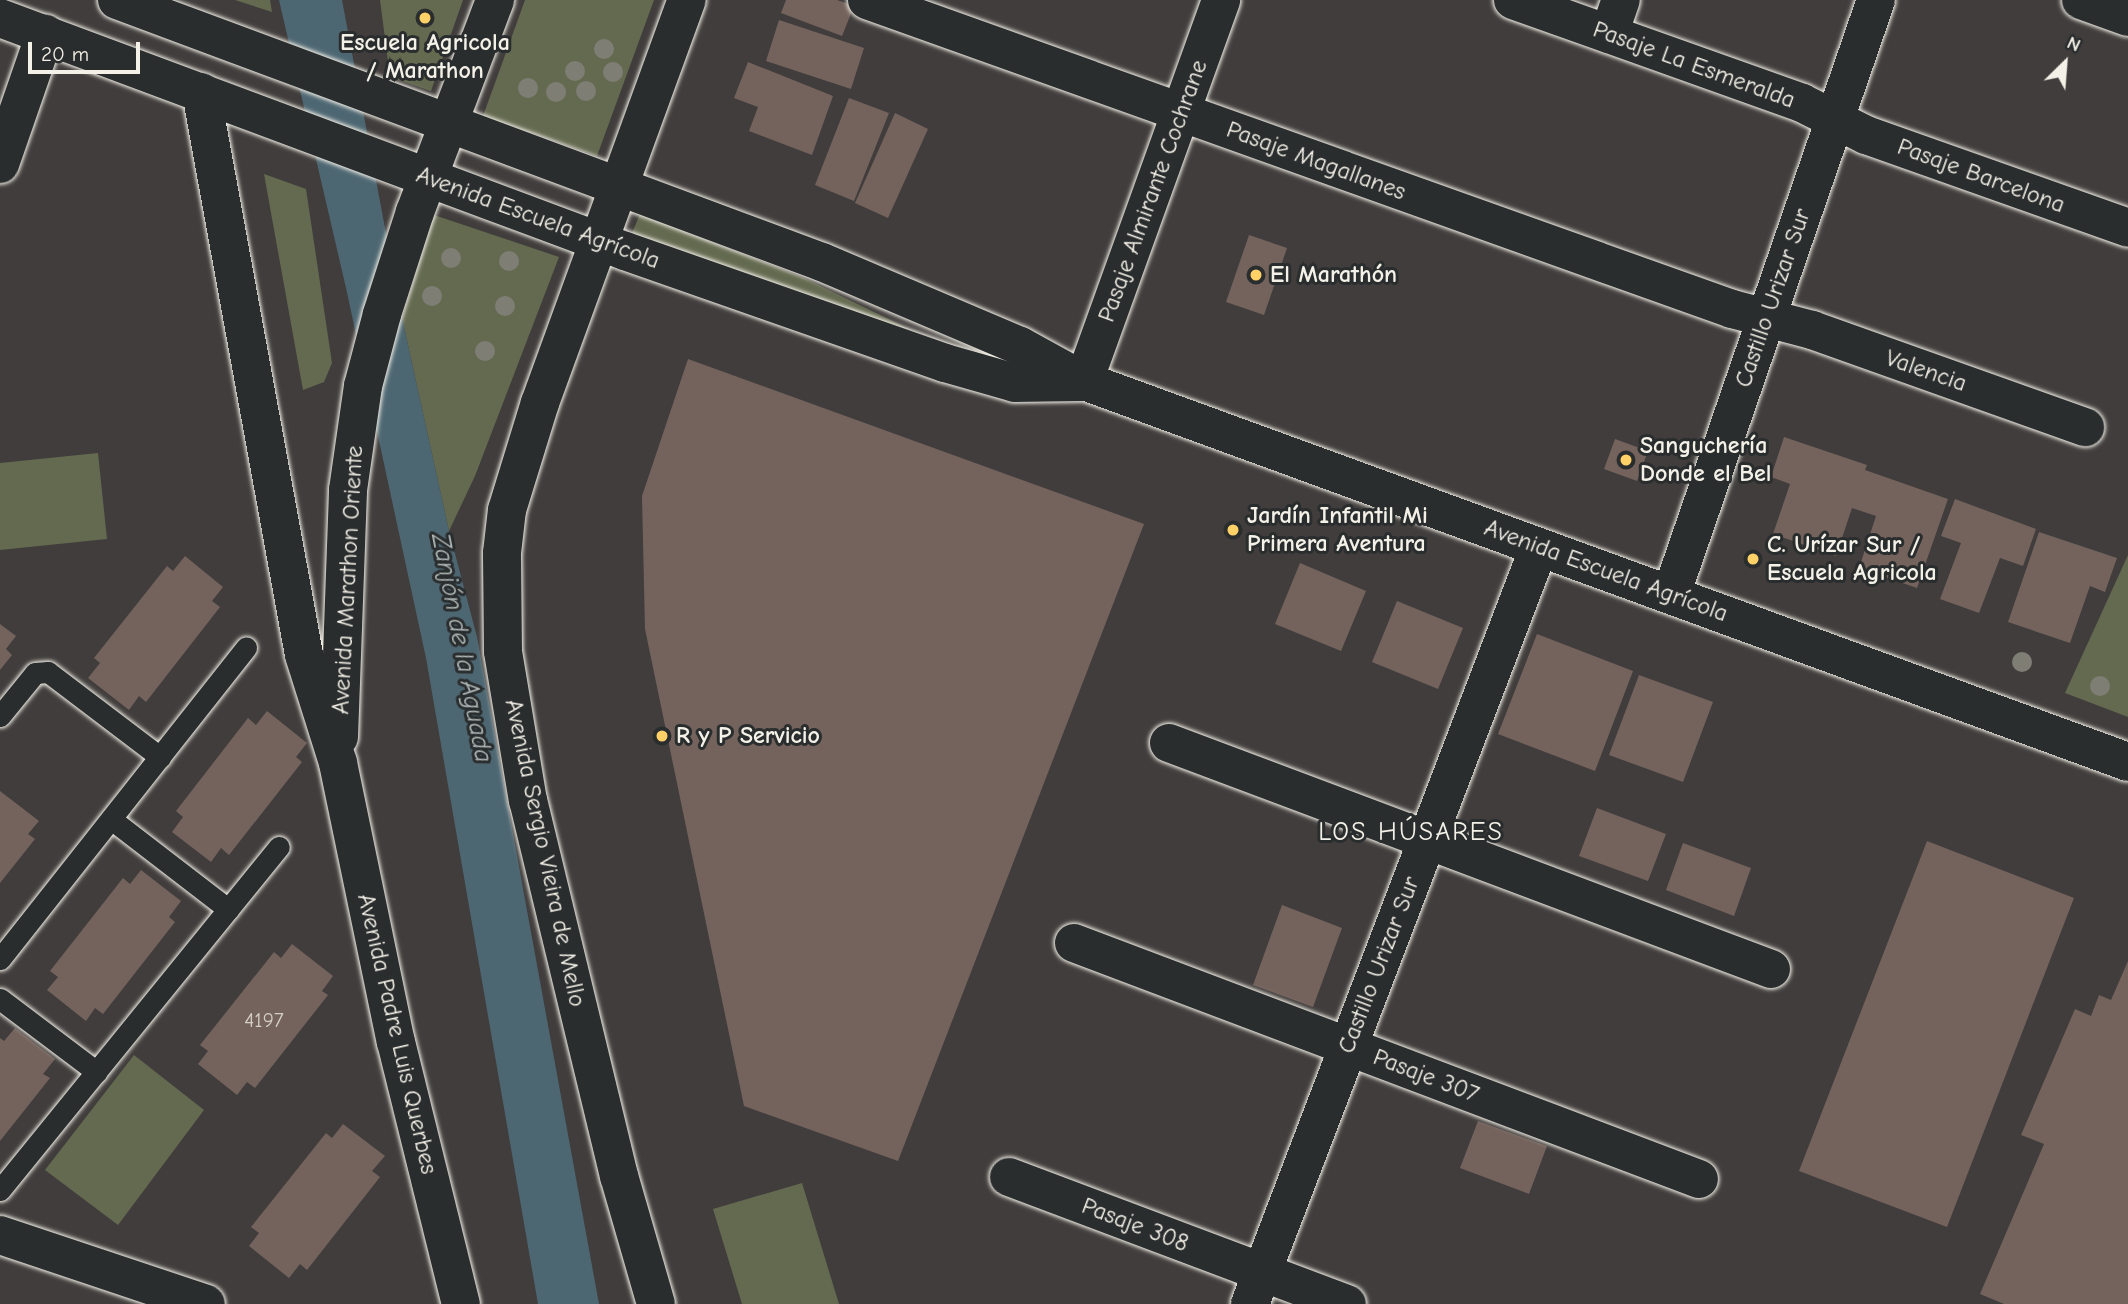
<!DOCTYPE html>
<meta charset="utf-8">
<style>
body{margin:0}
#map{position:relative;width:2128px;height:1304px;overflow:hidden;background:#403d3c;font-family:"Comic Neue",sans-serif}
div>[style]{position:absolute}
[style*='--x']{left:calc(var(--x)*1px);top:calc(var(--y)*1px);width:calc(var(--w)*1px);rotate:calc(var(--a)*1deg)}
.green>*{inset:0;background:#646a50}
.water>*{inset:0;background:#4d6772}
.building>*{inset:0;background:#74635d}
.roads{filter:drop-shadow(0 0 2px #f4f1e8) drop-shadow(0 0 2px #f4f1e8)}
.lane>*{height:21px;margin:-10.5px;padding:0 10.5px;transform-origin:10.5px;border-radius:10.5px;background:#2a2d2e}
.street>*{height:38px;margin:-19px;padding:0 19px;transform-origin:19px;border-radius:19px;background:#2a2d2e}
.secondary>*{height:38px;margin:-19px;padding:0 19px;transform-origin:19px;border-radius:19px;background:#2a2d2e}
.trees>*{width:20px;height:20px;margin:-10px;border-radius:50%;background:#7f7e75}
.dots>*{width:19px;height:19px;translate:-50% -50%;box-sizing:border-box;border:4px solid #2a2d2e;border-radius:50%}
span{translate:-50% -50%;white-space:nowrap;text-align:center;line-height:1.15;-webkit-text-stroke:6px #2a2d2e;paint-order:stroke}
.number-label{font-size:21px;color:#d4cec5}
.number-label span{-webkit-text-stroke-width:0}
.poi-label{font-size:24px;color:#f4f1e8;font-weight:700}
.left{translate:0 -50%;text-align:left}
.street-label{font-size:24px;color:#f4f1e8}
.water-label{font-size:26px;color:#b1bab9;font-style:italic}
.neighbourhood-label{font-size:26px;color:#f4f1e8;letter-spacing:2px}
.north{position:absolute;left:2030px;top:28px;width:70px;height:70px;-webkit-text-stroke:5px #2a2d2e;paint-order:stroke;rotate:25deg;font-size:19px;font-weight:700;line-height:28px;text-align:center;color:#f4f1e8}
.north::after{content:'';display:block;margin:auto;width:24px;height:32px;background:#f4f1e8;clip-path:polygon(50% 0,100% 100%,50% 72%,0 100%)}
.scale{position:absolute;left:28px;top:42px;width:112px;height:32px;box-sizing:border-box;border:4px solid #f4f1e8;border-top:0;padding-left:9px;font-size:21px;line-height:24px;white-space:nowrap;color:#f4f1e8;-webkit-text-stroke:5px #2a2d2e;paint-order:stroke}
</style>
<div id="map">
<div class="green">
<div style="clip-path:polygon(235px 0,270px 0,272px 12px)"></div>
<div style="clip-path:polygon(380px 0,463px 0,431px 91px,390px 77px)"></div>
<div style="clip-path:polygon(525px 0,654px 0,597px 156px,483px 116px)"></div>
<div style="clip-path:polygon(264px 174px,306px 189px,332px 363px,324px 382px,303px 390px)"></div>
<div style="clip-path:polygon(640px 214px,804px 278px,911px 330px,793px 299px,630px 238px)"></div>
<div style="clip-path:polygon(434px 215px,559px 257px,475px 476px,449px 531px,402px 318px)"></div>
<div style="clip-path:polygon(98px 453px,107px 539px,0 550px,0 463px)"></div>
<div style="clip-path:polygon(2128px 555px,2128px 717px,2065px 693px)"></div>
<div style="clip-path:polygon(134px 1055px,204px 1110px,118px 1225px,45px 1170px)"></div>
<div style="clip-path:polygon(802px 1183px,839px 1304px,742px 1304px,713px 1209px)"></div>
</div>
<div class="water">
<div style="clip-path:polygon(279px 0,342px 0,402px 318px,449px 531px,477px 637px,599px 1304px,538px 1304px,426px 658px,346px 288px)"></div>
</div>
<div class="building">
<div style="clip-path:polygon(786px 0,837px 0,854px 6px,842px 36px,781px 13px)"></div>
<div style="clip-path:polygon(779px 20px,864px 48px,851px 89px,766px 61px)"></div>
<div style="clip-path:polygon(748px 62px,833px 96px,812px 155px,749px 131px,758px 107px,734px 98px)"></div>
<div style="clip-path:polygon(849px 98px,889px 113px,854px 201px,815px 185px)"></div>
<div style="clip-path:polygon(895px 113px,928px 129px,888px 218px,855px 203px)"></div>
<div style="clip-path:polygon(1249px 235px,1287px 248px,1264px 315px,1226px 302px)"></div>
<div style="clip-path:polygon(688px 359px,1144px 524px,898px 1161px,744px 1106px,645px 629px,642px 496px)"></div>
<div style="clip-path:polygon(1784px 437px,1867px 465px,1865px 470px,1948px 499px,1917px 588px,1859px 568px,1876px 516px,1852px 508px,1836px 556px,1773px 534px,1790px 484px,1771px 477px)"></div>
<div style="clip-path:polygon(1615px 439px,1648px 451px,1637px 481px,1604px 469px)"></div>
<div style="clip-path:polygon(1955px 499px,2036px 529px,2023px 566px,2000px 558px,1979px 613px,1940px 599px,1961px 543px,1941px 536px)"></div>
<div style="clip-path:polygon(2039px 532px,2117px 558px,2105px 592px,2090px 586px,2070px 643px,2008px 622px)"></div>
<div style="clip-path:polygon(185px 556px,223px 587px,212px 601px,220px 607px,146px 702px,139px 696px,129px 710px,88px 678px,100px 663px,94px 658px,167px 566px,173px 571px)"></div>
<div style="clip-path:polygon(1300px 563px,1366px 591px,1341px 651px,1275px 624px)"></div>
<div style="clip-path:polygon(1397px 601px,1463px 628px,1438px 689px,1372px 662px)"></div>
<div style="clip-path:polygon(0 624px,16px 636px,6px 649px,12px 655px,0 670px)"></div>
<div style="clip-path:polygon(1537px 634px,1633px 671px,1595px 771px,1498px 734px)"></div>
<div style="clip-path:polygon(1639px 675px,1713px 702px,1683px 782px,1609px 755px)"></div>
<div style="clip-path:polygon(267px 711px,307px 743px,296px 757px,302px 762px,229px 855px,221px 848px,211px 862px,172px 832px,183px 817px,176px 811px,248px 718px,256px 725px)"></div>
<div style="clip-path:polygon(0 791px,39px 821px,28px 834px,35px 839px,0 883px)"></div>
<div style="clip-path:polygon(1597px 808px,1666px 834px,1648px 881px,1579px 856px)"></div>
<div style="clip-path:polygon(1927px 841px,2074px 898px,1947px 1227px,1799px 1171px)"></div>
<div style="clip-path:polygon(1683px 843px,1751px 868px,1734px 916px,1666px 890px)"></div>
<div style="clip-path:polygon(141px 870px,181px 901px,169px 917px,175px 922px,103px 1014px,95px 1008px,86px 1021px,47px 990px,58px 977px,50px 971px,123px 878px,130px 884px)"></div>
<div style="clip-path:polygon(1282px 905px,1342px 928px,1313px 1007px,1253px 985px)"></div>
<div style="clip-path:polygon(292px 944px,333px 976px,322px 991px,328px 995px,255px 1088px,247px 1082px,237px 1095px,198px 1064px,208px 1051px,200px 1045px,274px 952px,281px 958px)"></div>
<div style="clip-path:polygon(2128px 961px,2128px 1304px,2004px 1304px,1980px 1294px,2044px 1144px,2021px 1135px,2075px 1009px,2091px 1016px,2099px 995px,2111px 1000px)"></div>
<div style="clip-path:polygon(15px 1028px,55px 1059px,43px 1074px,50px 1078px,0 1141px,0 1038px,4px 1041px)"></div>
<div style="clip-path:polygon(1478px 1121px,1547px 1146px,1529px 1194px,1460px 1168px)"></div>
<div style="clip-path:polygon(343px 1124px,385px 1156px,372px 1171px,380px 1177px,307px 1270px,300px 1264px,289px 1278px,249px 1246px,259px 1233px,251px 1227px,326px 1133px,332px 1138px)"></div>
</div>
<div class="roads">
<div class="lane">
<div style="--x:0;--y:716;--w:55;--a:-50.9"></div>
<div style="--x:35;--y:673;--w:13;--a:-4"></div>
<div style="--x:48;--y:672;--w:141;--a:37.2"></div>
<div style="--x:111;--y:819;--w:148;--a:37.6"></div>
<div style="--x:0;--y:959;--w:397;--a:-51.7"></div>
<div style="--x:0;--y:999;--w:121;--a:37"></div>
<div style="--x:0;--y:1190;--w:442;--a:-50.9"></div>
</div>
<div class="street">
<div style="--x:867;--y:0;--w:919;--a:19.66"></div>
<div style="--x:1732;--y:309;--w:83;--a:14.7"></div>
<div style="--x:1812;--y:330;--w:290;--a:19.6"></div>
<div style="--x:1513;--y:0;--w:307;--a:19.6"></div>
<div style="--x:1802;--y:103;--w:72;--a:26.6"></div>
<div style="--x:1866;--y:135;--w:278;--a:19.5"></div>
<div style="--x:2081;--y:0;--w:50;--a:19.9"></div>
<div style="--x:1609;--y:34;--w:36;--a:-71"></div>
<div style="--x:0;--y:164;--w:138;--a:-70.9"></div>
<div style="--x:1084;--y:381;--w:405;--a:-70.2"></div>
<div style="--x:1671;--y:595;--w:629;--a:-70.99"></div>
<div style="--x:1169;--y:743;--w:643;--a:20.58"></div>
<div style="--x:1074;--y:943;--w:668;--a:20.69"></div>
<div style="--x:1009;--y:1177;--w:361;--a:20.6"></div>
<div style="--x:0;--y:1235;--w:217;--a:18.5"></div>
<div style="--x:1250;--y:1304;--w:810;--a:-69.1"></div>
</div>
<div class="secondary">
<div style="--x:117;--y:0;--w:752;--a:20.39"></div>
<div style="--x:822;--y:262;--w:215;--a:23"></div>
<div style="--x:1020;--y:346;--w:73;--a:28.7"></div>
<div style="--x:1084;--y:381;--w:1111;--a:20.05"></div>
<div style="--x:0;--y:18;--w:667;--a:20.45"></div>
<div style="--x:625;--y:251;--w:339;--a:19.3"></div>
<div style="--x:945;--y:363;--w:73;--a:15.9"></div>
<div style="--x:1015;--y:383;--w:67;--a:-0.9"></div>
<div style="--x:201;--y:92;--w:572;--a:79.63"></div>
<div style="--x:304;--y:655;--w:113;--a:72.5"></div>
<div style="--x:338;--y:763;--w:285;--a:78.3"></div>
<div style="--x:396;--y:1042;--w:270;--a:76.1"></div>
<div style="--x:339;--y:737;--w:247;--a:-87.9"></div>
<div style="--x:348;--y:490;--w:105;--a:-81.8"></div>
<div style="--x:363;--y:386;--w:74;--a:-75.2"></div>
<div style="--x:382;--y:314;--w:107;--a:-72.1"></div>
<div style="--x:415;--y:212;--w:227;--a:-69.3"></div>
<div style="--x:656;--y:1304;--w:133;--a:-106.1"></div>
<div style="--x:619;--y:1176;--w:386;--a:-103.6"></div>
<div style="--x:528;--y:801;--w:152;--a:-99.5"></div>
<div style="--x:503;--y:651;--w:98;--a:-90.6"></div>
<div style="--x:502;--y:553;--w:43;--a:-83.4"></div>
<div style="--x:507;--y:510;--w:112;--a:-72.9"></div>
<div style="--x:540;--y:403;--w:429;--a:-70"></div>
</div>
</div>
<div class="trees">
<div style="left:604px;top:49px"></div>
<div style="left:575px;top:71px"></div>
<div style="left:613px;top:72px"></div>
<div style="left:528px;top:88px"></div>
<div style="left:586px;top:91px"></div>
<div style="left:556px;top:92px"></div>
<div style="left:451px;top:258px"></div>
<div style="left:509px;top:261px"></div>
<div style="left:432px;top:296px"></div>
<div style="left:505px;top:306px"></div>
<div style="left:485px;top:351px"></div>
<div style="left:2022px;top:662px"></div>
<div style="left:2100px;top:686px"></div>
</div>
<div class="dots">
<div style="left:425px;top:18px;background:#ffd166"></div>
<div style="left:1256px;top:275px;background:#ffd166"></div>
<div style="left:1626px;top:460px;background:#ffd166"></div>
<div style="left:1233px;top:530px;background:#ffd166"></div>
<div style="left:1753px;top:559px;background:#ffd166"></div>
<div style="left:662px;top:736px;background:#ffd166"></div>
</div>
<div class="number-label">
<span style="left:264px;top:1020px">4197</span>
</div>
<div class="poi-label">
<span style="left:425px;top:57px">Escuela Agricola<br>/ Marathon</span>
<span class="left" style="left:1270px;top:275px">El Marathón</span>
<span class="left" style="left:1640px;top:460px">Sanguchería<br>Donde el Bel</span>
<span class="left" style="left:1247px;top:530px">Jardín Infantil Mi<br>Primera Aventura</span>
<span class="left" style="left:1767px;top:559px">C. Urízar Sur /<br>Escuela Agricola</span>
<span class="left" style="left:676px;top:736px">R y P Servicio</span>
</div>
<div class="street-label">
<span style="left:1694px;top:65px;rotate:20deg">Pasaje La Esmeralda</span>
<span style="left:1316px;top:161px;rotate:20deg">Pasaje Magallanes</span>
<span style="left:1981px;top:176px;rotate:20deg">Pasaje Barcelona</span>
<span style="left:1153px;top:191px;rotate:-70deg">Pasaje Almirante Cochrane</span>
<span style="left:538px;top:218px;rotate:20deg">Avenida Escuela Agrícola</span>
<span style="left:1773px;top:298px;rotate:-71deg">Castillo Urizar Sur</span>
<span style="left:1926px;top:371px;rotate:19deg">Valencia</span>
<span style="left:1606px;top:571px;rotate:20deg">Avenida Escuela Agrícola</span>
<span style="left:348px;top:580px;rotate:-87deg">Avenida Marathon Oriente</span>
<span style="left:545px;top:853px;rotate:78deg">Avenida Sergio Vieira de Mello</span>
<span style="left:1379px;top:965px;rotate:-69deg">Castillo Urizar Sur</span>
<span style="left:397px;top:1034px;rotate:77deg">Avenida Padre Luis Querbes</span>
<span style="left:1426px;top:1076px;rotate:21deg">Pasaje 307</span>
<span style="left:1135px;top:1225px;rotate:21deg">Pasaje 308</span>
</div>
<div class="water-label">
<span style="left:461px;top:648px;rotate:79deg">Zanjón de la Aguada</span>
</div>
<div class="neighbourhood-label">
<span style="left:1411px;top:833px">LOS HÚSARES</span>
</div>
<div class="north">N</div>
<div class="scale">20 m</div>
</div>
